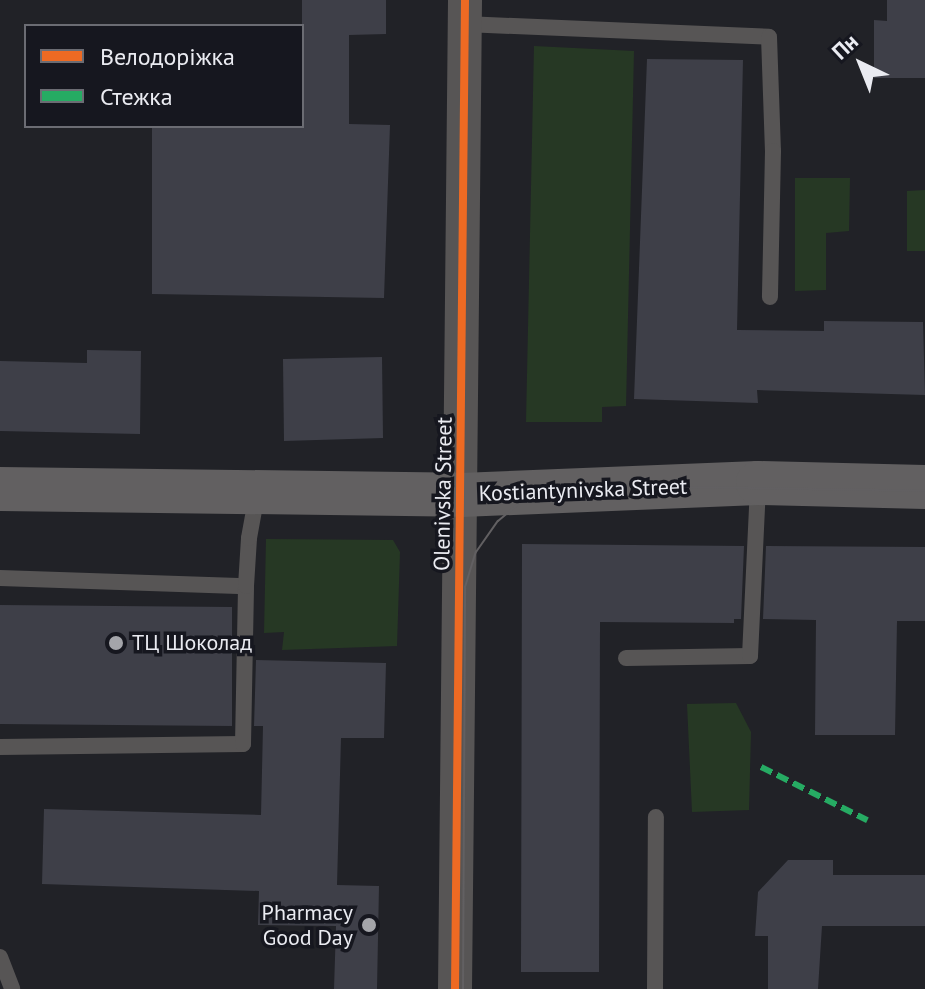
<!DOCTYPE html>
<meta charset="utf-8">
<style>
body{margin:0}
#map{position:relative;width:925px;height:989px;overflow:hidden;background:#212227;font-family:"PT Sans",sans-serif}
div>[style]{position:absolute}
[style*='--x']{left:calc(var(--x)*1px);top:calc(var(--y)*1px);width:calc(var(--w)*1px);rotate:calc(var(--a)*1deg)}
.green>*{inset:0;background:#263824}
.building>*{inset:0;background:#3e3f48}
.lane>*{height:16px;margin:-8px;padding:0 8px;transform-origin:8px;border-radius:8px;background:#575555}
.street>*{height:34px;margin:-17px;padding:0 17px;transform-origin:17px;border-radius:17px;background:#575555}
.secondary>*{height:44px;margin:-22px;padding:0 22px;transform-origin:22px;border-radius:22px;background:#626061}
.tram>*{height:2px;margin:-1px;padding:0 1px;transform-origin:1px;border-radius:1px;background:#626062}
.quiet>*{height:6px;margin-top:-3px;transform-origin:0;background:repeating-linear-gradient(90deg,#26ab63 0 12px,transparent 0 18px)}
.cycleway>*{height:8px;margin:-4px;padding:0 4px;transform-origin:4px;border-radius:4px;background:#ed6a23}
.dots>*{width:22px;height:22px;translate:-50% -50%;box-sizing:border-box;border:4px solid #16171f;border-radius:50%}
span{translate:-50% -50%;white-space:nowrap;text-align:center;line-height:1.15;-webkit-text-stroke:7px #16171f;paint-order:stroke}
.street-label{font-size:22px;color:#eaebf1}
.poi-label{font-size:22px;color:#eaebf1}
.left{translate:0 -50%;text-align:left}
.right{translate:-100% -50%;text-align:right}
.legend{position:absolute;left:24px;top:24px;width:280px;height:104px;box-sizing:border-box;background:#16171f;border:2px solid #6b6c73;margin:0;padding:10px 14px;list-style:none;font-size:24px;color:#eaebf1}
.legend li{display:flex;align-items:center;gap:16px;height:40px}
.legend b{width:40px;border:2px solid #6b6c73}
.north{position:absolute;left:821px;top:24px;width:80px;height:80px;-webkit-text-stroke:6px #16171f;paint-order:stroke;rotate:317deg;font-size:22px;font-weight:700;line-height:32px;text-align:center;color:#eaebf1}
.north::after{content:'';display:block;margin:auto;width:28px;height:36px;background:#eaebf1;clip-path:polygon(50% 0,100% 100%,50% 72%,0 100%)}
</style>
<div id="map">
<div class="green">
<div style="clip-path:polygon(534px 46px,634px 51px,626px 406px,602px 407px,602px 422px,526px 422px)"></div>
<div style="clip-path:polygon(795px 178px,850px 178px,849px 231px,826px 233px,826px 290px,795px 291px)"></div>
<div style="clip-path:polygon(925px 190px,925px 251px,907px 251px,907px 191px)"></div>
<div style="clip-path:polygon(266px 539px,393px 540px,400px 552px,397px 646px,282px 650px,284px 632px,264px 633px)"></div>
<div style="clip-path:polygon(736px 703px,751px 732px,749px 810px,692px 812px,687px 704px)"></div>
</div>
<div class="building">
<div style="clip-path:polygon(302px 0,386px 0,386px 34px,349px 35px,349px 124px,390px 125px,384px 298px,152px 294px,152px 126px,302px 126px)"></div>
<div style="clip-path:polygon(887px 0,925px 0,925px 78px,874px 78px,874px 20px,887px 21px)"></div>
<div style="clip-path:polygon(647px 59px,743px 60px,737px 330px,824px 331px,824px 321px,923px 322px,925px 395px,757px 390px,758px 403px,634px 399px)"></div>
<div style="clip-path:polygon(87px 350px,141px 351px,140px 434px,0 431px,0 361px,87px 363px)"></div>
<div style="clip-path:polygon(382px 357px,383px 438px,284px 441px,283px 359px)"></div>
<div style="clip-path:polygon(522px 544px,744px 546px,741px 619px,734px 619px,734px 623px,600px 622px,599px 972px,521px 972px)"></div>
<div style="clip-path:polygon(766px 546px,925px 547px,925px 621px,897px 621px,895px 735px,815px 735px,816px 620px,763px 619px)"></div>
<div style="clip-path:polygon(0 605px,232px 607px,232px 726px,0 724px)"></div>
<div style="clip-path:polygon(256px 660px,386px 663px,384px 738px,341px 738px,337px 885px,379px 886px,377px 989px,334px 989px,336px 926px,258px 925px,259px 891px,42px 884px,44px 809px,261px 815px,263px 726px,254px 726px)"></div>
<div style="clip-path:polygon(788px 860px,833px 860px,833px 875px,925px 875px,925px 926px,822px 926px,818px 989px,768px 989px,768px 936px,755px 936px,758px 892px)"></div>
</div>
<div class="lane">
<div style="--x:465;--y:24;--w:304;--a:2.4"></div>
<div style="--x:769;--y:37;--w:114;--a:88"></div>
<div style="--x:773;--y:151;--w:146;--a:91.2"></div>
<div style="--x:0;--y:578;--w:246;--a:1.9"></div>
<div style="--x:626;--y:658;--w:124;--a:-0.9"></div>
<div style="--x:750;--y:656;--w:172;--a:-87.3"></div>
<div style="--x:0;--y:747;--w:243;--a:-0.7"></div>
<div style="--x:243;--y:744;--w:158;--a:-88.9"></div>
<div style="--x:246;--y:586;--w:48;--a:-86.4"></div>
<div style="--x:249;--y:538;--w:45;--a:-79.7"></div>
<div style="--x:0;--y:957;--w:34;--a:69"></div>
<div style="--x:655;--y:989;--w:172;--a:-89.7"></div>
</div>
<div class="street">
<div style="--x:455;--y:989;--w:989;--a:-89.42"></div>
</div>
<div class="secondary">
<div style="--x:0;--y:489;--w:461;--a:0.7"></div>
<div style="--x:461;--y:495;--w:297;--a:-2.3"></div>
<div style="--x:758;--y:483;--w:167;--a:1.4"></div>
</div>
<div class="tram">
<div style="--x:463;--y:989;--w:402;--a:-89.7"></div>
<div style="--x:465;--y:587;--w:37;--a:-73"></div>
<div style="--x:476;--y:552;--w:38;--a:-55"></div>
<div style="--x:498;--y:521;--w:35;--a:-40"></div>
<div style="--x:525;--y:498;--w:39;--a:-19"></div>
<div style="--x:562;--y:485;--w:363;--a:0.9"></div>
</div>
<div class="quiet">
<div style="--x:761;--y:767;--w:119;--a:26.6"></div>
</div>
<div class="cycleway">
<div style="--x:455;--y:989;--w:989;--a:-89.42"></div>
</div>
<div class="dots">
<div style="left:116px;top:643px;background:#a4a5aa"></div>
<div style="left:369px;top:925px;background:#a4a5aa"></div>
</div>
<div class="street-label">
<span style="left:583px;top:490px;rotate:-2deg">Kostiantynivska Street</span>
<span style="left:443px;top:494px;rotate:-89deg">Olenivska Street</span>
</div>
<div class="poi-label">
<span class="left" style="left:132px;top:643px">ТЦ Шоколад</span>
<span class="right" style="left:353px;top:925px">Pharmacy<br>Good Day</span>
</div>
<ul class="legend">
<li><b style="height:10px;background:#ed6a23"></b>Велодоріжка</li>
<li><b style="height:10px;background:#26ab63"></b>Стежка</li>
</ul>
<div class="north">Пн</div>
</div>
